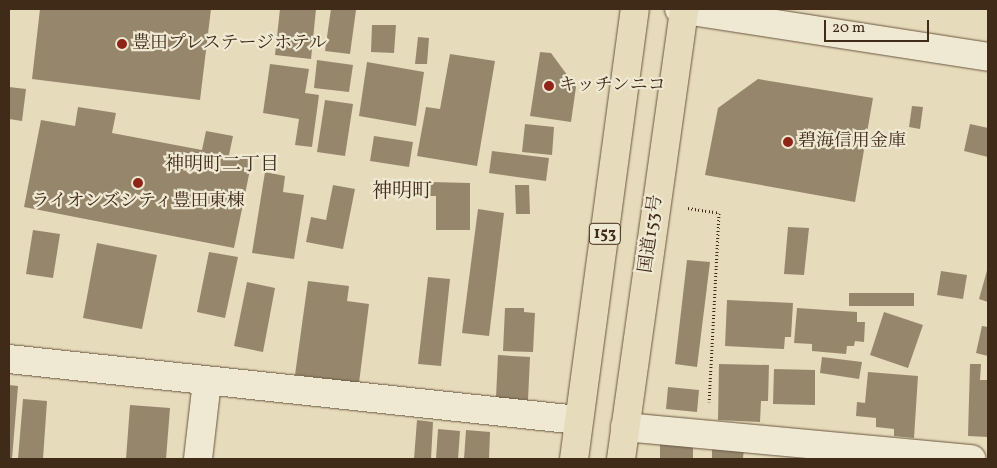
<!DOCTYPE html>
<meta charset="utf-8">
<style>
body{margin:0}
#map{position:relative;width:997px;height:468px;overflow:hidden;background:#e6dbba;font-family:Vollkorn,"Noto Serif JP",serif}
div>[style]{position:absolute}
[style*='--x']{left:calc(var(--x)*1px);top:calc(var(--y)*1px);width:calc(var(--w)*1px);rotate:calc(var(--a)*1deg)}
.building>*{inset:0;background:#96876c}
.path>*{height:3px;margin-top:-1.5px;transform-origin:0;background:repeating-linear-gradient(90deg,#402b18 0 1px,transparent 0 3.5px)}
.roads{filter:drop-shadow(0 0 1px #6a5740) drop-shadow(0 0 1px #6a5740)}
.minor>*{height:28px;margin:-14px;padding:0 14px;transform-origin:14px;border-radius:14px;background:#efe8d2}
.highway>*{height:28px;margin:-14px;padding:0 14px;transform-origin:14px;border-radius:14px;background:#e6dbba}
.dots>*{width:14px;height:14px;translate:-50% -50%;box-sizing:border-box;border:2px solid #efe8d2;border-radius:50%}
span{translate:-50% -50%;white-space:nowrap;text-align:center;line-height:1.15;-webkit-text-stroke:4.5px #efe8d2;paint-order:stroke}
.shield-label span{padding:1px 4px;background:#efe8d2;border:1px solid;border-radius:4px;-webkit-text-stroke-width:0}
.shield-label{font-size:16px;color:#402b18;font-weight:700}
.poi-label{font-size:18px;color:#402b18}
.left{translate:0 -50%;text-align:left}
.street-label{font-size:18px;color:#402b18}
.neighbourhood-label{font-size:19px;color:#402b18}
.quarter-label{font-size:20px;color:#402b18}
.frame{position:absolute;inset:0;border:10px solid #402b18;pointer-events:none}
.scale{position:absolute;left:824px;top:20px;width:105px;height:22px;box-sizing:border-box;border:2px solid #402b18;border-top:0;padding-left:6px;font-size:15px;line-height:18px;white-space:nowrap;color:#402b18;-webkit-text-stroke:4px #efe8d2;paint-order:stroke}
</style>
<div id="map">
<div class="building">
<div style="clip-path:polygon(40px 9px,211px 9px,200px 100px,32px 79px)"></div>
<div style="clip-path:polygon(280px 9px,316px 9px,311px 59px,275px 55px)"></div>
<div style="clip-path:polygon(331px 9px,356px 10px,350px 54px,325px 51px)"></div>
<div style="clip-path:polygon(372px 25px,396px 25px,394px 53px,371px 52px)"></div>
<div style="clip-path:polygon(418px 37px,429px 38px,427px 64px,415px 64px)"></div>
<div style="clip-path:polygon(540px 52px,551px 53px,576px 87px,571px 122px,530px 116px)"></div>
<div style="clip-path:polygon(450px 54px,495px 61px,477px 166px,417px 156px,426px 107px,440px 109px)"></div>
<div style="clip-path:polygon(317px 60px,353px 65px,349px 92px,314px 88px)"></div>
<div style="clip-path:polygon(367px 62px,424px 72px,416px 126px,359px 116px)"></div>
<div style="clip-path:polygon(270px 64px,309px 69px,305px 93px,319px 95px,312px 147px,295px 145px,299px 119px,263px 113px)"></div>
<div style="clip-path:polygon(758px 79px,873px 98px,855px 202px,705px 175px,718px 108px)"></div>
<div style="clip-path:polygon(9px 87px,26px 89px,22px 121px,9px 119px)"></div>
<div style="clip-path:polygon(325px 100px,353px 104px,345px 156px,317px 152px)"></div>
<div style="clip-path:polygon(912px 106px,923px 107px,920px 129px,909px 127px)"></div>
<div style="clip-path:polygon(78px 107px,116px 113px,112px 133px,202px 150px,206px 131px,233px 136px,229px 155px,252px 160px,234px 248px,24px 207px,41px 120px,75px 126px)"></div>
<div style="clip-path:polygon(525px 124px,554px 127px,552px 155px,522px 152px)"></div>
<div style="clip-path:polygon(970px 124px,988px 128px,988px 157px,964px 151px)"></div>
<div style="clip-path:polygon(374px 136px,413px 142px,409px 167px,370px 161px)"></div>
<div style="clip-path:polygon(492px 151px,549px 158px,546px 181px,489px 173px)"></div>
<div style="clip-path:polygon(265px 172px,285px 176px,283px 192px,304px 195px,294px 259px,252px 253px)"></div>
<div style="clip-path:polygon(431px 182px,470px 183px,470px 230px,436px 230px,436px 196px,430px 196px)"></div>
<div style="clip-path:polygon(333px 185px,355px 189px,343px 249px,306px 242px,311px 217px,326px 220px)"></div>
<div style="clip-path:polygon(515px 185px,529px 185px,530px 214px,516px 214px)"></div>
<div style="clip-path:polygon(478px 209px,504px 213px,489px 336px,462px 333px)"></div>
<div style="clip-path:polygon(788px 227px,809px 228px,804px 275px,784px 274px)"></div>
<div style="clip-path:polygon(33px 230px,60px 234px,53px 278px,26px 274px)"></div>
<div style="clip-path:polygon(97px 243px,157px 255px,142px 329px,83px 318px)"></div>
<div style="clip-path:polygon(209px 252px,238px 257px,225px 318px,197px 312px)"></div>
<div style="clip-path:polygon(687px 260px,710px 262px,697px 367px,675px 364px)"></div>
<div style="clip-path:polygon(988px 267px,988px 302px,979px 299px)"></div>
<div style="clip-path:polygon(941px 271px,967px 275px,963px 299px,937px 295px)"></div>
<div style="clip-path:polygon(428px 277px,450px 279px,441px 366px,418px 364px)"></div>
<div style="clip-path:polygon(308px 281px,349px 286px,347px 301px,369px 304px,359px 383px,295px 375px)"></div>
<div style="clip-path:polygon(247px 282px,275px 288px,263px 352px,234px 346px)"></div>
<div style="clip-path:polygon(849px 293px,914px 293px,914px 306px,849px 306px)"></div>
<div style="clip-path:polygon(727px 300px,793px 303px,791px 337px,785px 337px,784px 349px,725px 346px)"></div>
<div style="clip-path:polygon(505px 308px,524px 308px,524px 312px,535px 313px,533px 352px,503px 351px)"></div>
<div style="clip-path:polygon(797px 308px,857px 312px,857px 322px,865px 322px,864px 342px,855px 341px,854px 346px,847px 346px,846px 354px,812px 351px,812px 344px,794px 343px)"></div>
<div style="clip-path:polygon(884px 312px,923px 325px,908px 368px,870px 355px)"></div>
<div style="clip-path:polygon(982px 326px,988px 327px,988px 356px,976px 353px)"></div>
<div style="clip-path:polygon(498px 355px,530px 357px,528px 400px,496px 398px)"></div>
<div style="clip-path:polygon(822px 357px,862px 362px,859px 379px,820px 373px)"></div>
<div style="clip-path:polygon(719px 364px,769px 365px,768px 401px,761px 401px,760px 422px,718px 420px)"></div>
<div style="clip-path:polygon(970px 364px,981px 364px,980px 380px,988px 380px,988px 437px,968px 436px)"></div>
<div style="clip-path:polygon(774px 369px,815px 370px,815px 405px,773px 404px)"></div>
<div style="clip-path:polygon(868px 372px,918px 376px,914px 438px,894px 436px,894px 429px,876px 427px,876px 418px,856px 416px,857px 402px,865px 403px)"></div>
<div style="clip-path:polygon(9px 385px,18px 386px,12px 459px,9px 459px)"></div>
<div style="clip-path:polygon(668px 387px,699px 390px,697px 412px,666px 409px)"></div>
<div style="clip-path:polygon(23px 399px,47px 401px,43px 459px,18px 459px)"></div>
<div style="clip-path:polygon(130px 405px,170px 408px,166px 459px,126px 459px)"></div>
<div style="clip-path:polygon(417px 420px,433px 422px,431px 459px,414px 459px)"></div>
<div style="clip-path:polygon(438px 429px,460px 431px,458px 459px,436px 459px)"></div>
<div style="clip-path:polygon(466px 430px,490px 432px,489px 459px,464px 459px)"></div>
<div style="clip-path:polygon(660px 442px,693px 442px,693px 459px,660px 459px)"></div>
<div style="clip-path:polygon(712px 445px,744px 448px,743px 459px,712px 459px)"></div>
</div>
<div class="path">
<div style="--x:688;--y:208;--w:31;--a:9"></div>
<div style="--x:719;--y:213;--w:189;--a:93"></div>
</div>
<div class="roads">
<div class="minor">
<div style="--x:679;--y:9;--w:313;--a:8.8"></div>
<div style="--x:9;--y:359;--w:572;--a:6.12"></div>
<div style="--x:625;--y:427;--w:348;--a:5.3"></div>
<div style="--x:198;--y:459;--w:79;--a:-83.4"></div>
</div>
<div class="highway">
<div style="--x:574;--y:459;--w:454;--a:-82.3"></div>
<div style="--x:621;--y:459;--w:454;--a:-82"></div>
</div>
</div>
<div class="dots">
<div style="left:122px;top:44px;background:#8f2418"></div>
<div style="left:549px;top:86px;background:#8f2418"></div>
<div style="left:788px;top:142px;background:#8f2418"></div>
<div style="left:138px;top:183px;background:#8f2418"></div>
</div>
<div class="shield-label">
<span style="left:605px;top:234px">153</span>
</div>
<div class="poi-label">
<span class="left" style="left:132px;top:44px">豊田プレステージホテル</span>
<span class="left" style="left:559px;top:86px">キッチンニコ</span>
<span class="left" style="left:798px;top:142px">碧海信用金庫</span>
<span style="left:138px;top:202px">ライオンズシティ豊田東棟</span>
</div>
<div class="street-label">
<span style="left:652px;top:234px;rotate:-82deg">国道153号</span>
</div>
<div class="neighbourhood-label">
<span style="left:222px;top:166px">神明町二丁目</span>
</div>
<div class="quarter-label">
<span style="left:402px;top:192px">神明町</span>
</div>
<div class="frame"></div>
<div class="scale">20 m</div>
</div>
